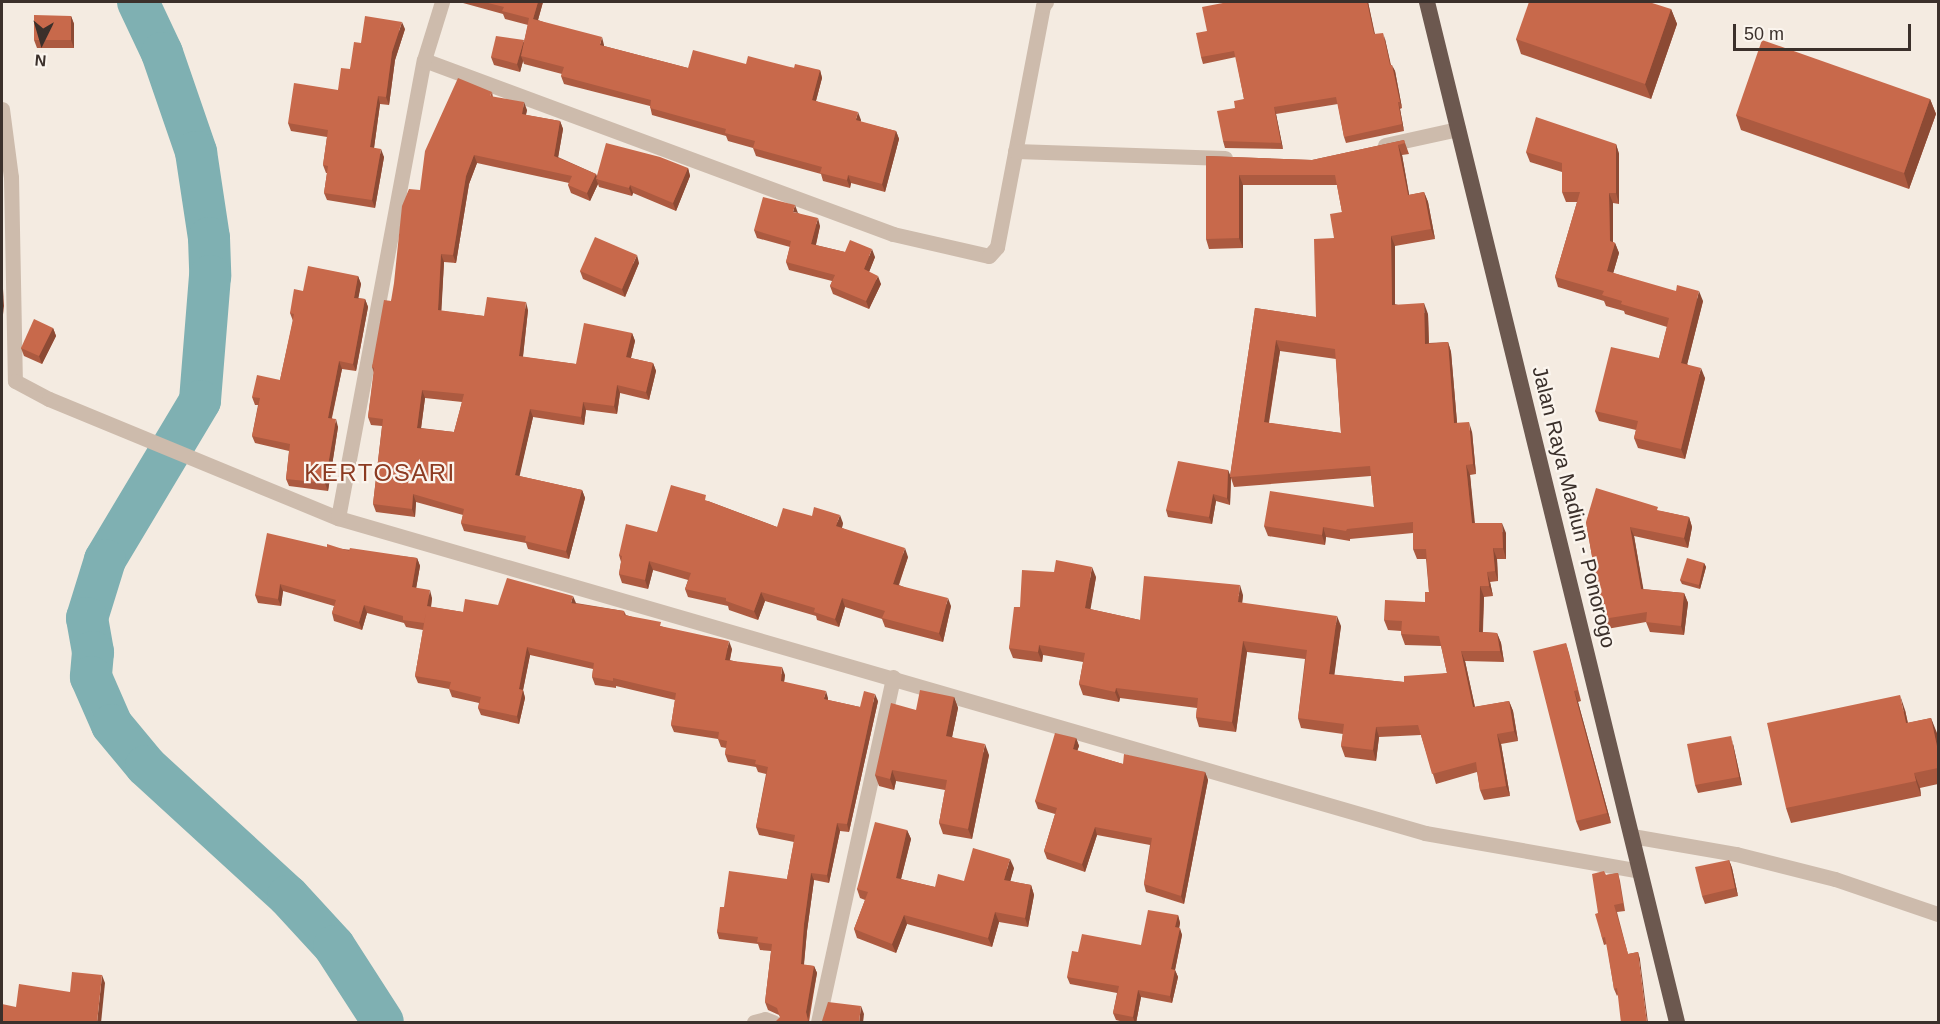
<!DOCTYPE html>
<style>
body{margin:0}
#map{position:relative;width:1940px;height:1024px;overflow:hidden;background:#f4ebe1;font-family:Arial,sans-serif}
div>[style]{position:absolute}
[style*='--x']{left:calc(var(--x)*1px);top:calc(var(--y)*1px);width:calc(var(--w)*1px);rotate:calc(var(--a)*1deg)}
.river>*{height:42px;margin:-21px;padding:0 21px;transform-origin:21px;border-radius:21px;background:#7fb0b2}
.minor>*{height:15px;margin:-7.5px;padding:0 7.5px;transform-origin:7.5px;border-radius:7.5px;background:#cdbbac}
.trunk>*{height:16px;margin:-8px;padding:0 8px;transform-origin:8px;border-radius:8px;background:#6c584f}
.wall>*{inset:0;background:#ac5a40}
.shaded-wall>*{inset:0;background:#8c4a34}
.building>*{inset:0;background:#c8694b}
span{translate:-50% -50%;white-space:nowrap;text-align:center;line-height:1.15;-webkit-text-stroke:4.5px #fbf5ee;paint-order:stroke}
.street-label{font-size:21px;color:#3b302b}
.quarter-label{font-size:24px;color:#8c3b22;letter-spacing:1.5px}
.frame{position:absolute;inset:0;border:3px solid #3b302b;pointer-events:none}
.north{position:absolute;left:12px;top:12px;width:60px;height:60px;-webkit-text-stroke:4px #fbf5ee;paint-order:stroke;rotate:185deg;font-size:16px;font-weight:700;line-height:24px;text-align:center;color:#3b302b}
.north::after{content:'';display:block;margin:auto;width:21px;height:27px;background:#3b302b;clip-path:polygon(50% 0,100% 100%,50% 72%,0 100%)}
.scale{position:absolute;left:1733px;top:24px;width:178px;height:27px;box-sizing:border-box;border:3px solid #3b302b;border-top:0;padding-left:8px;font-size:18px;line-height:21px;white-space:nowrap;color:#3b302b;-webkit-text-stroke:4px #fbf5ee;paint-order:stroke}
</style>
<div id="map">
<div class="river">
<div style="--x:138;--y:2;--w:56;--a:64.8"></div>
<div style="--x:162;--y:53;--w:105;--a:71"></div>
<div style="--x:196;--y:152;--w:87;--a:81.4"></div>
<div style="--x:209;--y:238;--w:38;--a:88"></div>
<div style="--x:210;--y:276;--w:125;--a:94.6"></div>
<div style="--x:200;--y:401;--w:185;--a:120.9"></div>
<div style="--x:105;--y:560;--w:61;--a:107.2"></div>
<div style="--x:87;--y:618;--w:35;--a:80"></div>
<div style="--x:93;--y:652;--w:25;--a:95"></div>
<div style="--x:91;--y:677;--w:52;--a:66.4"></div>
<div style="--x:112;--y:725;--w:53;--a:50.3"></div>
<div style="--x:146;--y:766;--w:193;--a:42.5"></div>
<div style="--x:288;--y:896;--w:68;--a:47.4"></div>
<div style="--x:334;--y:946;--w:90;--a:57.2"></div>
</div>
<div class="minor">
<div style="--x:424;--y:60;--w:500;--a:20.35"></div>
<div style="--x:893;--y:234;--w:98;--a:12.9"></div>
<div style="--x:989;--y:256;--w:12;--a:-48"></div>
<div style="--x:997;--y:247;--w:245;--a:-79.2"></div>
<div style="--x:1043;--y:6;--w:5;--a:-53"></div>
<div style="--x:2;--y:109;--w:69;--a:82.5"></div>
<div style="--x:11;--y:177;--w:204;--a:88.9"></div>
<div style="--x:15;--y:381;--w:38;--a:28"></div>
<div style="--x:49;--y:399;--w:313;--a:22.4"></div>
<div style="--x:338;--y:518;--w:1132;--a:16.16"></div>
<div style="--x:1425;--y:833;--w:218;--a:10"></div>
<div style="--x:1385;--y:145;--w:75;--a:-12.4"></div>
<div style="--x:1015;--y:151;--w:210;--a:1.9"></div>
<div style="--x:338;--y:518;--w:466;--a:-79.4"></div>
<div style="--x:424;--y:60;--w:61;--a:-72.8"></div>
<div style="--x:1632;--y:836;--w:106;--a:9.8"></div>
<div style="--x:1736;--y:854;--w:102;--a:14.2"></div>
<div style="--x:1835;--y:879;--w:109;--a:18.8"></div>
<div style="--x:754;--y:1022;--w:11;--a:-15"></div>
<div style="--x:765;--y:1019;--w:9;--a:21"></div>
<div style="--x:818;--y:1022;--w:353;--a:-77.7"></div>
</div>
<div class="trunk">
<div style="--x:1427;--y:2;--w:1050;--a:76.23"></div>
</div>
<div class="wall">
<div style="clip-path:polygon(463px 2px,543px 2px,538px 20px,604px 45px,604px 46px,688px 68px,746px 64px,820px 70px,822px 78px,816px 101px,861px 120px,860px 122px,896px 131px,899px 139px,885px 192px,851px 183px,850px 188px,823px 181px,821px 174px,756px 156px,753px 148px,728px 141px,726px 136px,652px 115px,650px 106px,564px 84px,561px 76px,562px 74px,524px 64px,523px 61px,520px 72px,494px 65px,491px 57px,524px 42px,528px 25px,505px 19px,503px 14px,463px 3px)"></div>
<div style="clip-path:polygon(1228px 2px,1368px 2px,1375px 34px,1385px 39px,1391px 65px,1395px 71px,1402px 108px,1400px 109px,1404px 131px,1346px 143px,1344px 137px,1338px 104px,1276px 114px,1283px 149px,1225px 148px,1223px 141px,1235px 108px,1244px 99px,1236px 57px,1203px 64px,1201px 57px,1207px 31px)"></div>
<div style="clip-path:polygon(1671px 9px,1677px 24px,1651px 99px,1521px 54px,1516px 39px)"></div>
<div style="clip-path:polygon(71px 16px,74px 24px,74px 48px,37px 48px,34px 40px)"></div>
<div style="clip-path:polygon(405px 29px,395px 60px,389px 105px,380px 104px,374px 148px,384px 157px,375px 208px,327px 200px,324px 193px,327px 173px,326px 173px,323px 165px,327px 137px,291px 131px,288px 123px,338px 90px,350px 69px,361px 43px)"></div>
<div style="clip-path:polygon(evenodd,492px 92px,493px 97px,527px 110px,526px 115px,560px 121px,563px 129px,558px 157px,596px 174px,597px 177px,688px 168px,690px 176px,676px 211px,633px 193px,632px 196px,599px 187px,598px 184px,590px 201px,571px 193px,568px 185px,569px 183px,477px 163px,469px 184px,456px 263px,444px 262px,441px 311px,484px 316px,528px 310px,523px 357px,576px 364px,632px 333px,635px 341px,631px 358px,653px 363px,656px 371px,649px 400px,620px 393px,617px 414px,586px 410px,584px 425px,533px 417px,519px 476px,582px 490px,585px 498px,569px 559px,528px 549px,526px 543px,464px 531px,461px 523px,463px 515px,416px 502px,415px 517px,376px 512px,373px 504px,382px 426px,371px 425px,368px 417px,374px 373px,372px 367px,391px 301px,492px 92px,425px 398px,462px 402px,454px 432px,421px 428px,425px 398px)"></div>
<div style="clip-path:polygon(1930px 99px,1936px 114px,1909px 189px,1741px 130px,1736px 115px)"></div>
<div style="clip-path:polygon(evenodd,1404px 140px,1409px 154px,1402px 155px,1409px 195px,1424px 192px,1428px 202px,1435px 239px,1395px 246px,1395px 304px,1428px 314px,1429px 343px,1448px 342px,1451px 352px,1457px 423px,1472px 432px,1476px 474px,1470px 475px,1474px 523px,1506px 533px,1506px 559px,1497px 559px,1498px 581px,1490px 582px,1493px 596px,1484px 597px,1483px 632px,1497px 633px,1501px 643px,1504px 662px,1465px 661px,1475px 707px,1509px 701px,1513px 711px,1518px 741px,1501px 744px,1510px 796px,1484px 800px,1480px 790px,1477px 772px,1436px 784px,1421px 735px,1379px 737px,1376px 761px,1345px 757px,1341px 746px,1343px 734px,1301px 728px,1298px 718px,1305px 659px,1247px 652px,1236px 732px,1199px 727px,1196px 717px,1197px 708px,1120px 698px,1119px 702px,1083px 695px,1079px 684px,1083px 662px,1043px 655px,1042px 662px,1013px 658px,1009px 648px,1020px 607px,1096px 577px,1090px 609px,1140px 620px,1243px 595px,1242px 603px,1341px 626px,1334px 675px,1404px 682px,1447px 673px,1441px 646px,1405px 645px,1401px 634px,1401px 631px,1388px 630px,1384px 620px,1425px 602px,1429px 592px,1426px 559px,1417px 559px,1413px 549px,1413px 533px,1350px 539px,1350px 541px,1326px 537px,1325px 545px,1268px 536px,1264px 526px,1374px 507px,1371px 476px,1234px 487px,1231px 478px,1230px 505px,1216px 501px,1212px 524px,1168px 517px,1166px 510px,1228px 470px,1230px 476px,1255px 308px,1316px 317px,1334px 238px,1342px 212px,1337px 185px,1243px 185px,1243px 248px,1209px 249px,1206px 239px,1206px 156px,1312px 160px,1404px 140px,1280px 351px,1336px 359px,1341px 433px,1269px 423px,1280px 351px)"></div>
<div style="clip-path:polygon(1616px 144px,1619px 154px,1619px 204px,1613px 203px,1613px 242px,1615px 243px,1619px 253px,1613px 273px,1703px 301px,1687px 364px,1705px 378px,1685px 459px,1638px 448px,1634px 438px,1636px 430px,1599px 421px,1595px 411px,1659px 358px,1667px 327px,1625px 314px,1624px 311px,1606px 306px,1604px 301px,1558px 287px,1555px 277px,1577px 202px,1566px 202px,1562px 192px,1562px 172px,1530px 162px,1526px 152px)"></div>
<div style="clip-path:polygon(798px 213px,820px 226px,816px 245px,845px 252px,875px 257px,869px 272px,881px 284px,869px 309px,833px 294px,830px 286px,832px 281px,789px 270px,786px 262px,790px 247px,757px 238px,754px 230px)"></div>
<div style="clip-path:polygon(639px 263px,625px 297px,583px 279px,580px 271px)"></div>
<div style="clip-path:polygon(358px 276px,361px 284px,358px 298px,365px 299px,368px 307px,356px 371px,342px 369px,332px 418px,338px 427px,328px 491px,289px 486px,286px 479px,289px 451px,255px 443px,252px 436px,258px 405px,255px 405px,252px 397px,280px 380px,293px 321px,290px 313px,303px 291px)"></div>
<div style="clip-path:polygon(53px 328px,56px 336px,42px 364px,24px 356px,21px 348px)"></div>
<div style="clip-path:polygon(708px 501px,777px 527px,812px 516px,843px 523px,842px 528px,908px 557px,899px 585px,951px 606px,943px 642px,885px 627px,882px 619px,845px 607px,839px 627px,817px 620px,816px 616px,765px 601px,758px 620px,729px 610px,728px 606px,688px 597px,685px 589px,688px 580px,653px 570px,648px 589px,622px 583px,619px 574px,621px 562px,619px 555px)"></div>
<div style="clip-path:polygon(1660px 511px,1689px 517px,1692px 527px,1688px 548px,1634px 536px,1643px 589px,1684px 593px,1688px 603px,1684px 635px,1650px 632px,1646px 622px,1607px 629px,1603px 619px,1586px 522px)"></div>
<div style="clip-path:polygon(327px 547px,417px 558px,420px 566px,416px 588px,432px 598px,431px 607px,463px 612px,498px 605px,576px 603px,624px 611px,626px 615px,732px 649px,730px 660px,785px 675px,784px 682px,828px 698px,828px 700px,860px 707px,878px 701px,849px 832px,840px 831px,829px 883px,814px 880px,807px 931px,804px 965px,814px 966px,817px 973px,809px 1022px,780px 1017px,779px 1015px,768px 1010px,765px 1002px,771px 951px,760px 950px,758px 944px,719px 939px,717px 932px,724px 907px,787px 879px,794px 842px,759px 835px,756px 827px,766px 774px,758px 772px,756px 767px,728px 762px,725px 754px,726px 748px,721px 747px,718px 739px,674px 732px,671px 725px,675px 700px,616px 686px,616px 688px,595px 685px,592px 677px,593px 669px,530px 655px,523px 690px,525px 698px,519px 724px,481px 715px,478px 708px,479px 703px,452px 697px,449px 689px,418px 683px,415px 676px,423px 630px,406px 627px,404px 623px,367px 613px,362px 630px,334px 621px,332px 613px,334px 606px,283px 591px,281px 606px,258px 603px,255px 595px)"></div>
<div style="clip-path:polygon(1704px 563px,1706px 567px,1700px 589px,1682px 584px,1680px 580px)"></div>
<div style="clip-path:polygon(1566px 643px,1569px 653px,1581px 701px,1578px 702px,1611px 823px,1580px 831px,1576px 821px)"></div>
<div style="clip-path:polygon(954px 697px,958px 708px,952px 737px,989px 755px,972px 839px,943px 834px,939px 823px,945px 790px,896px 781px,894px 790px,879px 786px,875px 775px)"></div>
<div style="clip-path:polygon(1905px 710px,1908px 723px,1931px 718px,1938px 740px,1938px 784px,1920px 788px,1921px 796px,1791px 823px,1786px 808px)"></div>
<div style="clip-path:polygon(1076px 738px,1079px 746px,1077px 751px,1123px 764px,1205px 772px,1208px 780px,1184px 904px,1146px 892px,1144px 884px,1150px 845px,1097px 835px,1085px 872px,1047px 859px,1044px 851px,1055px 814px,1038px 809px,1035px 801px)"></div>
<div style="clip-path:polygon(1733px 744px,1742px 785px,1698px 793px,1695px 785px)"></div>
<div style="clip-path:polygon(907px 830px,911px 839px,901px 879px,935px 887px,964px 881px,1014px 868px,1010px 881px,1031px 885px,1034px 895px,1028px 927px,999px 922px,992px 947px,907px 924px,896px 953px,857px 938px,854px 929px,865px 900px,860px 898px,857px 889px)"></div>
<div style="clip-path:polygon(1729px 860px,1732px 868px,1738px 896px,1705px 904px,1702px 896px)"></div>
<div style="clip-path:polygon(1618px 873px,1620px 881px,1625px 911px,1617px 912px,1628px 954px,1638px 952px,1640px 960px,1617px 996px,1614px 989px,1607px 944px,1604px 945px,1602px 938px,1598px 913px,1606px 875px)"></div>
<div style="clip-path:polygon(1178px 915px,1180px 923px,1179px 928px,1182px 935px,1175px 970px,1178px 977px,1172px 1003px,1141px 997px,1136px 1023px,1128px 1023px,1116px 1020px,1113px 1013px,1117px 993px,1070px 984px,1067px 977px,1141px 945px)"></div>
</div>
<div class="shaded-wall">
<div style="clip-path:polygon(538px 2px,543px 2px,536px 27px,533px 19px)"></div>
<div style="clip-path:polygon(1367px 2px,1368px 2px,1376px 41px,1374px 34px)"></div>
<div style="clip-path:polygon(1671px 9px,1677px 24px,1651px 99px,1645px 84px)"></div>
<div style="clip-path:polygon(71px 16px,74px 24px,74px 48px,71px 40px)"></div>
<div style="clip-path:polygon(402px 22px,405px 29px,395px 60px,389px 105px,386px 97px,392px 52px)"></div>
<div style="clip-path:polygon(1383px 33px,1385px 39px,1392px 72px,1390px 65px)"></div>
<div style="clip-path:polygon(602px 37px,604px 45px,602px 53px,600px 45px)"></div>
<div style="clip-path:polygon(524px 40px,527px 48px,521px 56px,523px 61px,520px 72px,517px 64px)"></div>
<div style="clip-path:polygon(1392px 65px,1395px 71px,1402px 108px,1400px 102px)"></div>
<div style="clip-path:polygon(820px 70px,822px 78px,814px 108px,812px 100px)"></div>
<div style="clip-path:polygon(378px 96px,380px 104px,373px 155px,370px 147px)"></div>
<div style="clip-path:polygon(1930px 99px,1936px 114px,1909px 189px,1904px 173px)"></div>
<div style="clip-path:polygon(524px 102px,527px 110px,524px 122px,522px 114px)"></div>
<div style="clip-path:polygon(1398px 102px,1400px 109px,1404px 131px,1402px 124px)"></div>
<div style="clip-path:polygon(1274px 107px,1276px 114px,1283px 149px,1281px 143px)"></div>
<div style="clip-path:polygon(858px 112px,861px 120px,859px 128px,856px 120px)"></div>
<div style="clip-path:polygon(560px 121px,563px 129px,557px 164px,554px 156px)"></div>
<div style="clip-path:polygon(896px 131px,899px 139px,885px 192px,882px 184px)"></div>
<div style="clip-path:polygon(1616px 144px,1619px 154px,1619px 204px,1616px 193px)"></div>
<div style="clip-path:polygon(1398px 145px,1402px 155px,1411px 205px,1408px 195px)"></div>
<div style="clip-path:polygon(381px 149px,384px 157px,375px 208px,372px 200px)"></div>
<div style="clip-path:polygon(474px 155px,477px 163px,469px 184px,456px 263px,453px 255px,466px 176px)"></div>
<div style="clip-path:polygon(688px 168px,690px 176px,676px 211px,673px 203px)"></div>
<div style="clip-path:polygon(596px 174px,598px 180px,596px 179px,598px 184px,590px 201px,587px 193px)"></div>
<div style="clip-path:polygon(848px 175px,851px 183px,850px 188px,847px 180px)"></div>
<div style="clip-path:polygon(1239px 175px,1243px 185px,1243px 248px,1239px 238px)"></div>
<div style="clip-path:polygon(630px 185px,633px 193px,632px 196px,629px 188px)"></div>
<div style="clip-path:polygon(1424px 192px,1428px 202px,1435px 239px,1431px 229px)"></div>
<div style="clip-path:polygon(1609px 193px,1613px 203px,1613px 250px,1615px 243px,1619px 253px,1611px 281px,1607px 271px,1610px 241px)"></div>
<div style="clip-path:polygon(795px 205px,798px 213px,793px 212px)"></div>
<div style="clip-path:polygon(818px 218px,820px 226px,814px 252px,811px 244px)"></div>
<div style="clip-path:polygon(1391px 236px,1395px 246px,1395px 315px,1392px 305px)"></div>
<div style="clip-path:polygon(872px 249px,875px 257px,867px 277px,864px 269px)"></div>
<div style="clip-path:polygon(441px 254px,444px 262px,441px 318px,438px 310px)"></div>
<div style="clip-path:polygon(637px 255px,639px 263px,625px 297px,622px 289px)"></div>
<div style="clip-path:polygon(358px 276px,361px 284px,357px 306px,354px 298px)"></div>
<div style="clip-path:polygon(878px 276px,881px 284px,869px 309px,866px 301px)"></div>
<div style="clip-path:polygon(2px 284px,3px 289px,4px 306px,2px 323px)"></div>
<div style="clip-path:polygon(1699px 291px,1703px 301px,1685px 373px,1681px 363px)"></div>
<div style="clip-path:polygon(365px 299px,368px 307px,356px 371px,353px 364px)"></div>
<div style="clip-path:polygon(526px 302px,528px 310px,522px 364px,519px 356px)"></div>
<div style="clip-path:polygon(1424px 303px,1428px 314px,1429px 354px,1425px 344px)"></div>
<div style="clip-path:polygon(53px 328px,56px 336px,42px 364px,39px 356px)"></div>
<div style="clip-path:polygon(632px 333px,635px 341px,629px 365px,626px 357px)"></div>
<div style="clip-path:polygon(1276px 340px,1280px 351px,1267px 432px,1264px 422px)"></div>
<div style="clip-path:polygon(1448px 342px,1451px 352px,1458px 434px,1454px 423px)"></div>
<div style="clip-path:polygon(339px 361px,342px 369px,330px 425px,328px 418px)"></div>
<div style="clip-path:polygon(653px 363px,656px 371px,649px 400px,646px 392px)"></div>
<div style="clip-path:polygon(1701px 368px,1705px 378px,1685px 459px,1681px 449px)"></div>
<div style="clip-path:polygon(617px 385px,620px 393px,617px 414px,614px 406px)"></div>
<div style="clip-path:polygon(422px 390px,425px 398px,420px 436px,417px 428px)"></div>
<div style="clip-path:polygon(583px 402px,586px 410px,584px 425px,581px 417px)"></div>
<div style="clip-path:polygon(530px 409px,533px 417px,518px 483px,515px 475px)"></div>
<div style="clip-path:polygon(336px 419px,338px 427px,328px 491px,325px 483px)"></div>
<div style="clip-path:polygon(1469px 422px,1472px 432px,1476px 474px,1473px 464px)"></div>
<div style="clip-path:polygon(1466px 465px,1470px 475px,1476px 533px,1472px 523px)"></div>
<div style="clip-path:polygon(1228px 470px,1231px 477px,1230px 505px,1227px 498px)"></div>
<div style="clip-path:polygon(582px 490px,585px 498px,569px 559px,566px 551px)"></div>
<div style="clip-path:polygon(413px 494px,416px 502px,415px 517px,412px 509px)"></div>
<div style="clip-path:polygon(1213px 494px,1216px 501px,1212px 524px,1209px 517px)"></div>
<div style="clip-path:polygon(840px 515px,843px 523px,840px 535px,836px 526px)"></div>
<div style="clip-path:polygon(1689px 517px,1692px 527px,1688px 548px,1684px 538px)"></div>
<div style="clip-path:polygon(1502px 523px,1506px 533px,1506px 559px,1503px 548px)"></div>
<div style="clip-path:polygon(1323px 527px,1326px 537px,1325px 545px,1322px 535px)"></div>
<div style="clip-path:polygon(1630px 527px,1634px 536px,1645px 598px,1641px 589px)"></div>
<div style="clip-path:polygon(905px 548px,908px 557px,896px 592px,893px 584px)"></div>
<div style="clip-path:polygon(1493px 548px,1497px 559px,1498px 581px,1495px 571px)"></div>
<div style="clip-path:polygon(417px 558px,420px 566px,415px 595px,412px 587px)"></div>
<div style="clip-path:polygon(649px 561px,653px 570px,648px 589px,645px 580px)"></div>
<div style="clip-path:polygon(1704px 563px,1706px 567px,1700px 589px,1699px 585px)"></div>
<div style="clip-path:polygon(1092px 567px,1096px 577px,1089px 618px,1085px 608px)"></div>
<div style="clip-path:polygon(1487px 572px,1490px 582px,1493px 596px,1489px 586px)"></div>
<div style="clip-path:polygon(280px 584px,283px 591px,281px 606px,278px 599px)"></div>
<div style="clip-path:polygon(1240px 585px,1243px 595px,1241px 613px,1238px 602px)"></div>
<div style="clip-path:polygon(1480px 586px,1484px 597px,1482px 642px,1479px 632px)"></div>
<div style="clip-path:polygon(430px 590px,432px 598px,430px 614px,427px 606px)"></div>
<div style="clip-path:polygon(761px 592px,765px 601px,758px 620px,754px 611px)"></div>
<div style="clip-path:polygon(1684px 593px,1688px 603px,1684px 635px,1681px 626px)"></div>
<div style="clip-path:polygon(573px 596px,576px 603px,574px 611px,571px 603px)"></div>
<div style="clip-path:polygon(842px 598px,845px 607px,839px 627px,835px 619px)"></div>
<div style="clip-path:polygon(948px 598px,951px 606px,943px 642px,939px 633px)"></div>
<div style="clip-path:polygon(364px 605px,367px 613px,362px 630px,359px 622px)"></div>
<div style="clip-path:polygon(1337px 616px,1341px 626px,1333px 685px,1329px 674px)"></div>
<div style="clip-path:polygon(1497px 633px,1501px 643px,1504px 662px,1500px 651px)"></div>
<div style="clip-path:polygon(729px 641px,732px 649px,728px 667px,725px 660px)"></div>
<div style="clip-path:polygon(1243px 641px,1247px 652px,1236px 732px,1232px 722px)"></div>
<div style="clip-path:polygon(1039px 645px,1043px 655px,1042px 662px,1038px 652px)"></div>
<div style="clip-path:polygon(527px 647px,530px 655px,523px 690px,525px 698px,519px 724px,517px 716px,519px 689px)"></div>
<div style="clip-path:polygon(1461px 651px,1465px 661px,1477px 717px,1473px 707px)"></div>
<div style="clip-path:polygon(782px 667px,785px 675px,783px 689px,781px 681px)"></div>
<div style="clip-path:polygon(1116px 688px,1120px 698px,1119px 702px,1115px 692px)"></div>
<div style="clip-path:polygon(826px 691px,828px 698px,827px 707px,824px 699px)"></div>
<div style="clip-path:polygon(1574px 691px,1578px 702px,1611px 823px,1607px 813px)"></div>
<div style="clip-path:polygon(875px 694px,878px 701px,849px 832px,847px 824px)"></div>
<div style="clip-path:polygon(1900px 695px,1905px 710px,1911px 739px,1906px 723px)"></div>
<div style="clip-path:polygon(954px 697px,958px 708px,950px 747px,946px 736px)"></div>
<div style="clip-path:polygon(1509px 701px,1513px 711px,1518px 741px,1514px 731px)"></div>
<div style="clip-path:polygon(1931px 718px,1937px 733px,1938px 740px,1938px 751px)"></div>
<div style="clip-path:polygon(1376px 727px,1379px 737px,1376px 761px,1373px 750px)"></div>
<div style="clip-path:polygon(1497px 734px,1501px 744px,1510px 796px,1506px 786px)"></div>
<div style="clip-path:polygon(1731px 736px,1733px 744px,1742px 785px,1739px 777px)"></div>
<div style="clip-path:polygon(1076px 738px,1079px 746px,1075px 757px,1073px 749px)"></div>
<div style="clip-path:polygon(985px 744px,989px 755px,972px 839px,968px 829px)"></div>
<div style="clip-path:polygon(892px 770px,896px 781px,894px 790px,890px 779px)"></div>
<div style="clip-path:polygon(1205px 772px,1208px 780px,1184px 904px,1181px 896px)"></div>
<div style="clip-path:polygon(1914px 773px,1920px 788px,1921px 796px,1916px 781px)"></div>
<div style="clip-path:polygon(837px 823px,840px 831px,829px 883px,827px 875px)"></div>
<div style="clip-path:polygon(1095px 827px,1097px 835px,1085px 872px,1082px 864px)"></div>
<div style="clip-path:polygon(907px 830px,911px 839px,899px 887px,896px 878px)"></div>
<div style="clip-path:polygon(1010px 859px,1014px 868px,1008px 890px,1004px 880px)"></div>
<div style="clip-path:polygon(1729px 860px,1732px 868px,1738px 896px,1735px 888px)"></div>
<div style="clip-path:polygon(811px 873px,814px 880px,807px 931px,803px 972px,801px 964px,804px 924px)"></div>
<div style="clip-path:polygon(1031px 885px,1034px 895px,1028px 927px,1025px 918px)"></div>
<div style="clip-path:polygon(995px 912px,999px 922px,992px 947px,988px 938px)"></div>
<div style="clip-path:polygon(904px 915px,907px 924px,896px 953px,892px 944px)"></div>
<div style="clip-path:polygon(1178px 915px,1180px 923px,1178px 934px,1175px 927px)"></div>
<div style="clip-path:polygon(1180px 928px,1182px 935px,1175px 970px,1178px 977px,1172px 1003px,1170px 996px,1171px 969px)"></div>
<div style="clip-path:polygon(1638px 952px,1640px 960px,1648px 1023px,1647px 1023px)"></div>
<div style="clip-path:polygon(814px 966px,817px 973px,808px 1020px,809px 1023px,806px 1012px)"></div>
<div style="clip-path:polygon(102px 975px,105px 983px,101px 1023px,97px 1023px)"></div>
<div style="clip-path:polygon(1138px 990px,1141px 997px,1136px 1023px,1135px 1023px,1133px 1017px)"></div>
<div style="clip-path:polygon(861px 1006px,864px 1014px,863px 1023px,859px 1023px)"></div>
</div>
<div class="building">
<div style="clip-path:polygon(484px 2px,538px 2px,533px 19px,602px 37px,600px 45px,688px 68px,693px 50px,746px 64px,748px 56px,794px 68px,795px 64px,820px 70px,812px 100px,858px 112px,856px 120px,896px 131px,882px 184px,848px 175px,847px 180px,820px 173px,822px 167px,753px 148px,755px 141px,725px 133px,726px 129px,650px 108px,651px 100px,561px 76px,564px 67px,521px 56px,529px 18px,502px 11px,504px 7px)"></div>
<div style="clip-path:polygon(1228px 2px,1367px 2px,1374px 34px,1383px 33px,1390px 65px,1392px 65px,1400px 102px,1398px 102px,1402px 124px,1344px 137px,1336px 97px,1274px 107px,1281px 143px,1223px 141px,1217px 111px,1235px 108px,1234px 101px,1244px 99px,1234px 51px,1201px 57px,1196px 33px,1207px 31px,1202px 7px)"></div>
<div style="clip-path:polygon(1529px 2px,1649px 2px,1671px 9px,1645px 84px,1516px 39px)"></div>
<div style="clip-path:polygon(34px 15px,71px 16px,71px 40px,34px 40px)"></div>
<div style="clip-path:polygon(365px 16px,402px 22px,392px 52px,386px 97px,378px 96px,370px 147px,381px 149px,372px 200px,324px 193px,328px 166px,323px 165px,328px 130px,288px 123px,294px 83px,338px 90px,341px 68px,350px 69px,354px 42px,361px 43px)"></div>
<div style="clip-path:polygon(496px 36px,524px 40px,517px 64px,491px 57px)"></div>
<div style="clip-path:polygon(1762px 40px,1930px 99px,1904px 173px,1736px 115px)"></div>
<div style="clip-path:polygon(evenodd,458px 78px,492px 92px,490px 96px,524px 102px,522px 114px,560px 121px,554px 156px,596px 174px,587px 193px,568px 185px,572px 176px,474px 155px,466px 176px,453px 255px,441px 254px,438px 310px,484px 316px,487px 297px,526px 302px,519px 356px,576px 364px,584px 323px,632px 333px,626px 357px,653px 363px,646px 392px,617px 385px,614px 406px,583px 402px,581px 417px,530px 409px,515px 475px,582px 490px,566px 551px,525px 541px,526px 536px,461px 523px,464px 509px,413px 494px,412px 509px,373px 504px,383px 419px,368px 417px,374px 368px,372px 367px,384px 300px,391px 301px,394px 283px,402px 206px,409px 189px,420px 190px,425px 151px,458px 78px,422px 390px,464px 394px,454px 432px,417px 428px,422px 390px)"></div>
<div style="clip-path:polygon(1536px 117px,1616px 144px,1616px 193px,1609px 193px,1610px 241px,1615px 243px,1607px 271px,1676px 291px,1677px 285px,1699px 291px,1681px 363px,1701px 368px,1681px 449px,1634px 438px,1638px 421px,1595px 411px,1611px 347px,1659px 358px,1669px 318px,1621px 304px,1622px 301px,1602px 295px,1604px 291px,1555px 277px,1580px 192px,1562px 192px,1562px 163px,1526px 152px)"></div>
<div style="clip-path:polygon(evenodd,1404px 140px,1405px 143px,1398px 145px,1408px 195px,1424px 192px,1431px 229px,1391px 236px,1392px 305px,1424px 303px,1425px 344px,1448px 342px,1454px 423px,1469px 422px,1473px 464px,1466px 465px,1472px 523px,1502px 523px,1503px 548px,1493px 548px,1495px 571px,1487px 572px,1489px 586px,1480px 586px,1479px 632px,1497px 633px,1500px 651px,1461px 651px,1473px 707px,1509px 701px,1514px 731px,1497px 734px,1506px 786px,1480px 790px,1476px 762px,1432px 774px,1418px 725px,1376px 727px,1373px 750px,1341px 746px,1344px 724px,1298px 718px,1307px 650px,1243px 641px,1232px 722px,1196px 717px,1198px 698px,1116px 688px,1115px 692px,1079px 684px,1085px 653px,1039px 645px,1038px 652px,1009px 648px,1014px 607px,1020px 607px,1022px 570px,1054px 572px,1056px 560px,1092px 567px,1085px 608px,1140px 620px,1144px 576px,1240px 585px,1238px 602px,1337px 616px,1329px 674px,1404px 682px,1404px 676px,1447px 673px,1439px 636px,1401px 634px,1402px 621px,1384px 620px,1385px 600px,1425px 602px,1425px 592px,1429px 592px,1426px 549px,1413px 549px,1413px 522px,1347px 529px,1346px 531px,1323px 527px,1322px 535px,1264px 526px,1270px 491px,1374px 507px,1370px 466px,1230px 477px,1255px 308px,1316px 317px,1314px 239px,1334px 238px,1330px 214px,1342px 212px,1335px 175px,1239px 175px,1239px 238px,1206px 239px,1206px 156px,1312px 160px,1404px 140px,1276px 340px,1335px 349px,1341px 433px,1264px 422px,1276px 340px)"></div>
<div style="clip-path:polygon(606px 143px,660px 157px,688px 168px,673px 203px,630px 185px,629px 188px,596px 179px)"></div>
<div style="clip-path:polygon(763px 197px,795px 205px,793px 212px,818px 218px,811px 244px,845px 252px,850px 240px,872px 249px,864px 269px,878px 276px,866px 301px,830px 286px,835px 275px,786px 262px,791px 241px,754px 230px)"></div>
<div style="clip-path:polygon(595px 237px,637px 255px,622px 289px,580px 271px)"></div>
<div style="clip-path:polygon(308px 266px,358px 276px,354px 298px,365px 299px,353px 364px,339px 361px,328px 418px,336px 419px,325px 483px,286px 479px,290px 444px,252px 436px,260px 398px,252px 397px,257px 375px,280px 380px,294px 314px,290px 313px,294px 289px,303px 291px)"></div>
<div style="clip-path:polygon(34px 319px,53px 328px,39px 356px,21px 348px)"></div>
<div style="clip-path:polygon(1178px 461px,1228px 470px,1227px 498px,1213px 494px,1209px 517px,1166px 510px)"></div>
<div style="clip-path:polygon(671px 485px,706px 495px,705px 500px,777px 527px,783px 508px,812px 516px,814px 507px,840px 515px,836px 526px,905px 548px,893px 584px,948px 598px,939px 633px,882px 618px,885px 611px,842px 598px,835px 619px,814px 612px,815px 608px,761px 592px,754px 611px,726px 601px,726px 598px,685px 589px,691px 573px,649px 561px,645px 580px,619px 574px,622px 556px,619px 555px,626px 524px,657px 532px)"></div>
<div style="clip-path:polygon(1596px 488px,1658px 507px,1657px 510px,1689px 517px,1684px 538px,1630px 527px,1641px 589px,1684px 593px,1681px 626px,1646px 622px,1647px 612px,1603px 619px,1586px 522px)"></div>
<div style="clip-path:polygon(267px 533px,327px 547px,327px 544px,349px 551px,350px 548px,417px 558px,412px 587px,430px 590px,427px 606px,463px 612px,465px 599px,498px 605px,507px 578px,573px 596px,571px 603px,624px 611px,624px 615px,661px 622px,660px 626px,729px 641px,725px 660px,782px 667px,781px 681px,826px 691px,824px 699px,860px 707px,864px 691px,875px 694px,847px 824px,837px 823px,827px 875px,811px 873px,804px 924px,801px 964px,814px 966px,806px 1012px,808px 1021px,811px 1023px,774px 1023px,780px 1017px,777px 1008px,765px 1002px,772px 944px,757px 942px,758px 937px,717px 932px,720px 907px,724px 907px,729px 871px,787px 879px,795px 835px,756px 827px,768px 767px,755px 764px,756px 760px,725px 754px,727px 741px,718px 739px,719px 732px,671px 725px,676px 693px,613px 678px,613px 681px,592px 677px,594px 663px,527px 647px,519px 689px,523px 690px,517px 716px,478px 708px,481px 697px,449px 689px,451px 682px,415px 676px,426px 612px,424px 623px,403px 620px,403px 616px,364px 605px,359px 622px,332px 613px,336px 600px,280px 584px,278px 599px,255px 595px)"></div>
<div style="clip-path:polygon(1687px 558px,1704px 563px,1699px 585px,1680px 580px)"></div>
<div style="clip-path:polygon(1566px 643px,1578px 690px,1574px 691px,1607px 813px,1576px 821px,1533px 651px)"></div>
<div style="clip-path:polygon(920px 690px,954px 697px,946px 736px,985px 744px,968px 829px,939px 823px,947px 780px,892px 770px,890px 779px,875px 775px,891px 703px,916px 710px)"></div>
<div style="clip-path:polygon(1900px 695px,1906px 723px,1931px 718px,1938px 751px,1938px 768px,1914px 773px,1916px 781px,1786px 808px,1767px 723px)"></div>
<div style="clip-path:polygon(1055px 733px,1076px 738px,1073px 749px,1123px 764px,1124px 754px,1205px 772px,1181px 896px,1144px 884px,1152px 838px,1095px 827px,1082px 864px,1044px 851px,1057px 808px,1035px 801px)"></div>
<div style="clip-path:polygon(1731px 736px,1739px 777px,1695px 785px,1687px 744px)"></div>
<div style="clip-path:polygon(875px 822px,907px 830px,896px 878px,935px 887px,938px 874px,964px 881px,973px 848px,1010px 859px,1004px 880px,1031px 885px,1025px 918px,995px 912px,988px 938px,904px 915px,892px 944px,854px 929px,868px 892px,857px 889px)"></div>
<div style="clip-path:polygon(1729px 860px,1735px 888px,1702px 896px,1695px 867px)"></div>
<div style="clip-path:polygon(1604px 871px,1606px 875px,1618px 873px,1623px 903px,1614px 905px,1628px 954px,1638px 952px,1647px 1023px,1621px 1023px,1617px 988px,1614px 989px,1605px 937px,1602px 938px,1595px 914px,1598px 913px,1592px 874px)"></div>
<div style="clip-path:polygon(1148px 910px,1178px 915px,1175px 927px,1180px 928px,1171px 969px,1175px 970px,1170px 996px,1138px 990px,1133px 1017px,1113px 1013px,1119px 986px,1067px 977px,1072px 951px,1078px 952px,1082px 934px,1141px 945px)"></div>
<div style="clip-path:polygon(72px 972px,102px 975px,97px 1023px,2px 1023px,2px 1004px,16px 1007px,19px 984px,70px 992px)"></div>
<div style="clip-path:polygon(828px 1002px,861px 1006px,859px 1023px,818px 1023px,822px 1021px)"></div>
</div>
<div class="street-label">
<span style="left:1574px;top:507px;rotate:76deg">Jalan Raya Madiun - Ponorogo</span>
</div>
<div class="quarter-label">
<span style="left:380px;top:473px">KERTOSARI</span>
</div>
<div class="frame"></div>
<div class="north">N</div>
<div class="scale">50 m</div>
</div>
